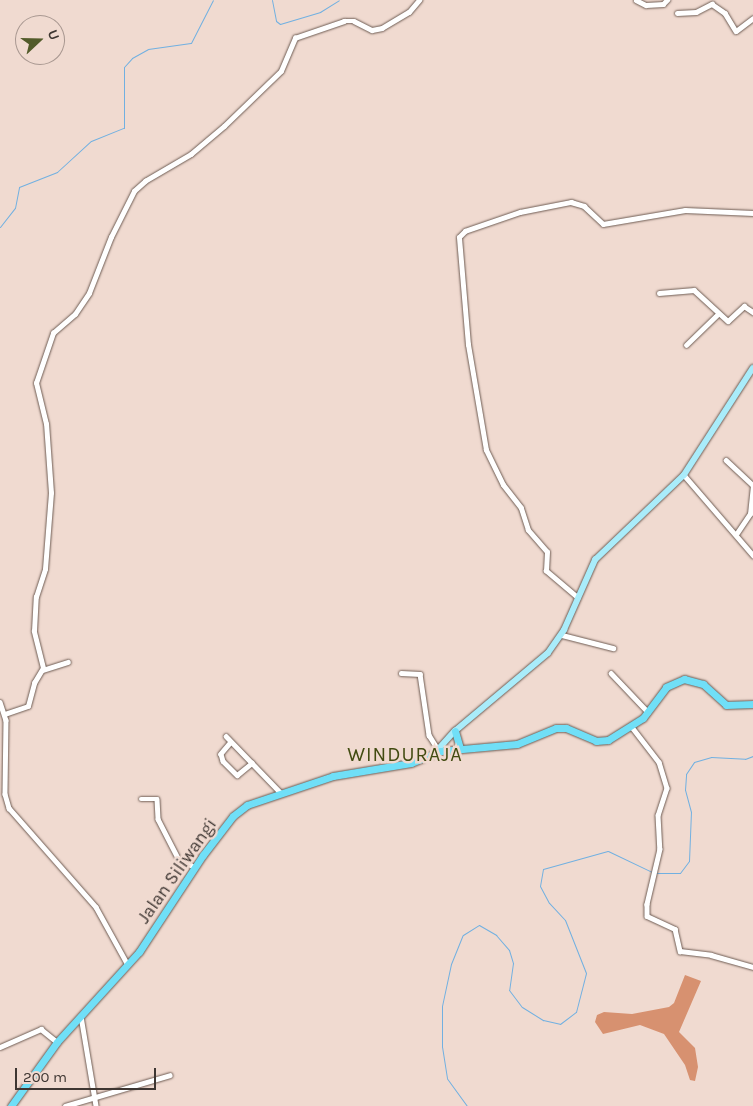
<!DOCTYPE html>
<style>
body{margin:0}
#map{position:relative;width:753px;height:1106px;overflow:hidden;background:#f0dad0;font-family:Karla,sans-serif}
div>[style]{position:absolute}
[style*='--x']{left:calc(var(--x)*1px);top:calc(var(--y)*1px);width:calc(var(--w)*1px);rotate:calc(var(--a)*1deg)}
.forest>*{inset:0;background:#d79170}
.stream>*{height:1px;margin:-0.5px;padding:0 0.5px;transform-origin:0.5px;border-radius:0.5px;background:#71b0e1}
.roads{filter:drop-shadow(0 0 1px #6e5c53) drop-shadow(0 0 1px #6e5c53)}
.minor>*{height:4.5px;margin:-2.25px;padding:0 2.25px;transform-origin:2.25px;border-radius:2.25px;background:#fff}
.major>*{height:5.5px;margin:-2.75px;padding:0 2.75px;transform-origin:2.75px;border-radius:2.75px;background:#a9ecfa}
.highway>*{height:7px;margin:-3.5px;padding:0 3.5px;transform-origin:3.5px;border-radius:3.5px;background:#70dff7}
span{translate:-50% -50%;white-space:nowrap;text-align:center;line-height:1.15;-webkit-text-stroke:5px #f0dad0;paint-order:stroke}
.street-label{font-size:18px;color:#3e3632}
.quarter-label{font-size:20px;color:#424b11;letter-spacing:1px}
.north{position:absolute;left:15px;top:15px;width:50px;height:50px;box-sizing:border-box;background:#f0dad0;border:1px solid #a99891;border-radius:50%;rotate:69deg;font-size:14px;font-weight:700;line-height:20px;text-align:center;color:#3e3632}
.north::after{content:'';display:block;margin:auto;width:18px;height:22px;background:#525b2a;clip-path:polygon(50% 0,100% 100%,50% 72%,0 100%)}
.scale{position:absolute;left:15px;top:1068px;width:141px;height:22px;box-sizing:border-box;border:2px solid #3e3632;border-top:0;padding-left:6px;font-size:15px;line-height:18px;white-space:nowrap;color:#3e3632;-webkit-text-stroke:4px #f0dad0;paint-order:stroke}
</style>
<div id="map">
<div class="forest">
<div style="clip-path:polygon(685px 975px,701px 981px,679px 1032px,695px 1048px,698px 1067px,695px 1081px,690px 1080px,685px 1065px,664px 1034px,640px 1025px,603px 1034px,595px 1022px,597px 1015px,604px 1012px,632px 1014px,669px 1007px,674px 1003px)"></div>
</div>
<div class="stream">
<div style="--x:272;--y:0;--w:21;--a:79"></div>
<div style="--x:276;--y:21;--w:5;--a:37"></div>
<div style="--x:280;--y:24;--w:42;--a:-16.7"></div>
<div style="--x:320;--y:12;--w:22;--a:-32"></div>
<div style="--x:0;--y:227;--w:24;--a:-52"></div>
<div style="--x:15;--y:208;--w:21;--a:-79"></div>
<div style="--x:19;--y:187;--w:41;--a:-21.5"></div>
<div style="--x:57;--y:172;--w:46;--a:-42.4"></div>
<div style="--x:91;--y:141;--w:35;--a:-22"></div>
<div style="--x:124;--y:128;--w:61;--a:-90"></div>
<div style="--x:124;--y:67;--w:12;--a:-48"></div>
<div style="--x:132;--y:58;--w:18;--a:-29"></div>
<div style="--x:148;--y:49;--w:43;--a:-7.9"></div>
<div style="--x:191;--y:43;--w:48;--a:-62.9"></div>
<div style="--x:656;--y:873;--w:24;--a:0"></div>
<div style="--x:680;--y:873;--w:15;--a:-53"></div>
<div style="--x:689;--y:861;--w:49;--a:-87.7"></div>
<div style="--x:691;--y:812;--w:23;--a:-105"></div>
<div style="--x:685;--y:790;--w:16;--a:-86"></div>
<div style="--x:686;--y:774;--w:14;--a:-56"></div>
<div style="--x:694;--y:762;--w:18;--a:-16"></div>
<div style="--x:711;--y:757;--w:34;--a:3"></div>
<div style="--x:745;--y:759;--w:9;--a:-21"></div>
<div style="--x:467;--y:1106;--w:34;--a:-126"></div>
<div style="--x:447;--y:1078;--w:31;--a:-99"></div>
<div style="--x:442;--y:1047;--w:41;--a:-90"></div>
<div style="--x:442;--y:1006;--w:43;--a:-77.9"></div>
<div style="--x:451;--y:964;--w:31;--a:-68"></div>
<div style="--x:463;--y:935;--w:19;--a:-32"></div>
<div style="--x:479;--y:925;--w:20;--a:30"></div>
<div style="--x:496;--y:935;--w:20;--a:49"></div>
<div style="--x:509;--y:950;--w:14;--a:73"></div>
<div style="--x:513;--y:963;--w:27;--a:98"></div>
<div style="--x:509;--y:990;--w:21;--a:53"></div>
<div style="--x:522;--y:1007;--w:25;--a:32"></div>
<div style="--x:543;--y:1020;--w:17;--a:13"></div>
<div style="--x:560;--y:1024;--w:20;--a:-37"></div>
<div style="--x:576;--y:1012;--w:40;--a:-75.6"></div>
<div style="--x:586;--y:973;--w:57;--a:-111.6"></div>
<div style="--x:565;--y:920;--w:23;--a:-133"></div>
<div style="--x:549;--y:903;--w:19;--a:-118"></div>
<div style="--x:540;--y:886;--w:17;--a:-80"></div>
<div style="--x:543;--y:869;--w:67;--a:-15.5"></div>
<div style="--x:608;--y:851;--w:49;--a:25.5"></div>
</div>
<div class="roads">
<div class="minor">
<div style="--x:636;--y:0;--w:11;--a:27"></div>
<div style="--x:646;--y:5;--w:17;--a:-3"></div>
<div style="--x:663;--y:4;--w:6;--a:-45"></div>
<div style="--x:677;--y:13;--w:19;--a:-3"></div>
<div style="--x:696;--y:12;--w:18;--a:-27"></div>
<div style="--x:712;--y:4;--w:16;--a:35"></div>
<div style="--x:725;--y:13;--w:21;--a:59"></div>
<div style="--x:736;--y:31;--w:21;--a:-37"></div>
<div style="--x:659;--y:293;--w:35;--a:-5"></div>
<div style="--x:694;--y:290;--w:46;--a:42.4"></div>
<div style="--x:728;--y:321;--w:22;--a:-43"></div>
<div style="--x:744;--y:306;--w:11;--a:34"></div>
<div style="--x:686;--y:345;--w:45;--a:-44.1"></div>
<div style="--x:726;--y:460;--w:37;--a:43"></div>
<div style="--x:684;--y:475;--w:106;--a:49.2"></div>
<div style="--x:737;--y:533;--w:23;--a:-56"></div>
<div style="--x:750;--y:514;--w:27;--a:-84"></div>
<div style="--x:578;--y:598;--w:42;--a:-139.8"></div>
<div style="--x:546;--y:571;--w:19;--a:-87"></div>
<div style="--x:547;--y:552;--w:29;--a:-131"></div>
<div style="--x:528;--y:530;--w:23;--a:-108"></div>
<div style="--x:521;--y:508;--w:29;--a:-128"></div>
<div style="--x:503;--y:485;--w:39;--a:-116"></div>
<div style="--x:486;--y:450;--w:107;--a:-99.7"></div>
<div style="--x:468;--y:345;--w:108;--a:-94.8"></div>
<div style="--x:459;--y:237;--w:8;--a:-45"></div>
<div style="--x:465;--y:231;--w:58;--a:-19.1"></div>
<div style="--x:520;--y:212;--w:52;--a:-11.1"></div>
<div style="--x:571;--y:202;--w:14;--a:17"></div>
<div style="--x:584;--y:206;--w:26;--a:43"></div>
<div style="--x:603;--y:224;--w:83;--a:-9.7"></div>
<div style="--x:685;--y:210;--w:68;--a:2.5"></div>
<div style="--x:562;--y:635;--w:53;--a:14.3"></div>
<div style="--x:43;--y:670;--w:26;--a:-18"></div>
<div style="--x:401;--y:673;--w:19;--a:3"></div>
<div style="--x:420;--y:674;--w:62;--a:81.6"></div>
<div style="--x:429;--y:735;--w:15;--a:58"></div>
<div style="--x:611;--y:673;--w:54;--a:46.5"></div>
<div style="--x:0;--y:702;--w:19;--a:72"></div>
<div style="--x:6;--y:720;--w:74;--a:90.8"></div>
<div style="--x:5;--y:794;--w:15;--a:74"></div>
<div style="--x:9;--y:808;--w:132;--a:48.7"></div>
<div style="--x:96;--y:907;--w:66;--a:61.1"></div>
<div style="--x:5;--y:714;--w:24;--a:-19"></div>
<div style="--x:28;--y:706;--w:24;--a:-75"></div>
<div style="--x:34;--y:683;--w:17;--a:-59"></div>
<div style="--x:43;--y:668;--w:38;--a:-104"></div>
<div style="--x:34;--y:631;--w:34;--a:-87"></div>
<div style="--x:36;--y:597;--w:29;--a:-72"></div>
<div style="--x:45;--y:569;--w:76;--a:-85.5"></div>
<div style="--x:51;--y:493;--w:69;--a:-94.1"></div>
<div style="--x:46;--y:424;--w:42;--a:-103.7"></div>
<div style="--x:36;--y:383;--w:53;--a:-71.2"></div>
<div style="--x:53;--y:333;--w:29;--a:-41"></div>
<div style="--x:75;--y:314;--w:25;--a:-56"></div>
<div style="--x:89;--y:293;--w:60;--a:-68.6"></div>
<div style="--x:111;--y:237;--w:51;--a:-63.4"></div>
<div style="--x:134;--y:191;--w:15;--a:-42"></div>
<div style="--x:145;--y:181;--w:53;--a:-30.4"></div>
<div style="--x:191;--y:154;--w:43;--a:-40.3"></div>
<div style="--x:224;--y:126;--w:79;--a:-44"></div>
<div style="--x:281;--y:71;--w:36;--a:-67"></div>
<div style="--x:295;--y:38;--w:52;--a:-19.1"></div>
<div style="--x:344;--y:21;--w:10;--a:0"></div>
<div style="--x:354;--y:21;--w:20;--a:27"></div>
<div style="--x:372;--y:30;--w:10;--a:-11"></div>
<div style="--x:382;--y:28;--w:31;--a:-31"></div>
<div style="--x:409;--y:12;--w:16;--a:-50"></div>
<div style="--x:632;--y:727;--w:44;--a:52.4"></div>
<div style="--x:659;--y:762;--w:27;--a:73"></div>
<div style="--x:667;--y:788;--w:28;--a:108"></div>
<div style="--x:658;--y:815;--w:34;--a:87"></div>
<div style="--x:660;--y:849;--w:57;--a:103.3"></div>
<div style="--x:647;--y:904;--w:12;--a:90"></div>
<div style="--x:647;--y:916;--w:31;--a:25"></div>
<div style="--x:675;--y:929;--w:23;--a:77"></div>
<div style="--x:680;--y:951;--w:31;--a:7"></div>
<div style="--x:711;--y:955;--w:44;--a:15.9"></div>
<div style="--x:226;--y:736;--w:78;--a:46"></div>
<div style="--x:231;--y:742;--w:16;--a:130"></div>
<div style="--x:221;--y:754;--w:7;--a:74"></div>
<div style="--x:223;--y:761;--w:20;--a:45"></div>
<div style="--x:237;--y:775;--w:19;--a:-39"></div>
<div style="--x:141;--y:799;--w:16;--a:0"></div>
<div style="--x:157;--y:799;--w:20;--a:87"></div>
<div style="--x:158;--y:819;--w:44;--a:62.9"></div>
<div style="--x:178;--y:858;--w:18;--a:29"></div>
<div style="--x:81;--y:1016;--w:91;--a:80.5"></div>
<div style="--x:0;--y:1047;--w:45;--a:-23.7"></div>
<div style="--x:41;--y:1029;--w:21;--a:39"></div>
<div style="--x:65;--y:1106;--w:109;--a:-16.4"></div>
</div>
<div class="major">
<div style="--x:434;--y:754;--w:31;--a:-48"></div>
<div style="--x:455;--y:731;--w:121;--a:-40"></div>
<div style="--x:548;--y:653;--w:28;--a:-55"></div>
<div style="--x:564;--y:630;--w:77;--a:-66.1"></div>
<div style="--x:595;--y:560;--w:123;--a:-43.7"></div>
<div style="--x:684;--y:475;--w:127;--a:-57.2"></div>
</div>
<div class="highway">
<div style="--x:455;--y:731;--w:18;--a:74"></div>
<div style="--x:11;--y:1106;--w:79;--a:-54.3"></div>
<div style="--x:57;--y:1042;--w:122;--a:-47.7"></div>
<div style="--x:139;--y:952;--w:116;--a:-56.6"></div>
<div style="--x:203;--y:855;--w:49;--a:-52.4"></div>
<div style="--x:233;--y:816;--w:18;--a:-38"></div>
<div style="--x:247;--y:805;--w:91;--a:-18.6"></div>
<div style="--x:333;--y:776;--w:79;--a:-9.5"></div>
<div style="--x:411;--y:763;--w:32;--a:-22"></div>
<div style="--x:441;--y:751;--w:76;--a:-5.3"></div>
<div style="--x:517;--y:744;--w:42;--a:-22.3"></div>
<div style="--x:556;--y:728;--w:10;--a:0"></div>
<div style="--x:566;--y:728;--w:33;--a:23"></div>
<div style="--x:596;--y:741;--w:12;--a:-5"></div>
<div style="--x:608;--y:740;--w:41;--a:-32.2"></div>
<div style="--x:643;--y:718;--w:39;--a:-53"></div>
<div style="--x:666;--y:687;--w:20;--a:-24"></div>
<div style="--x:684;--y:679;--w:20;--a:15"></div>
<div style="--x:703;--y:684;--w:31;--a:42"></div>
<div style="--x:726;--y:705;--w:27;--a:-2"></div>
</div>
</div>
<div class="street-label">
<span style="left:177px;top:871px;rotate:-55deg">Jalan Siliwangi</span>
</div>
<div class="quarter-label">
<span style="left:405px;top:754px">WINDURAJA</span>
</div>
<div class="north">U</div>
<div class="scale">200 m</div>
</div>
